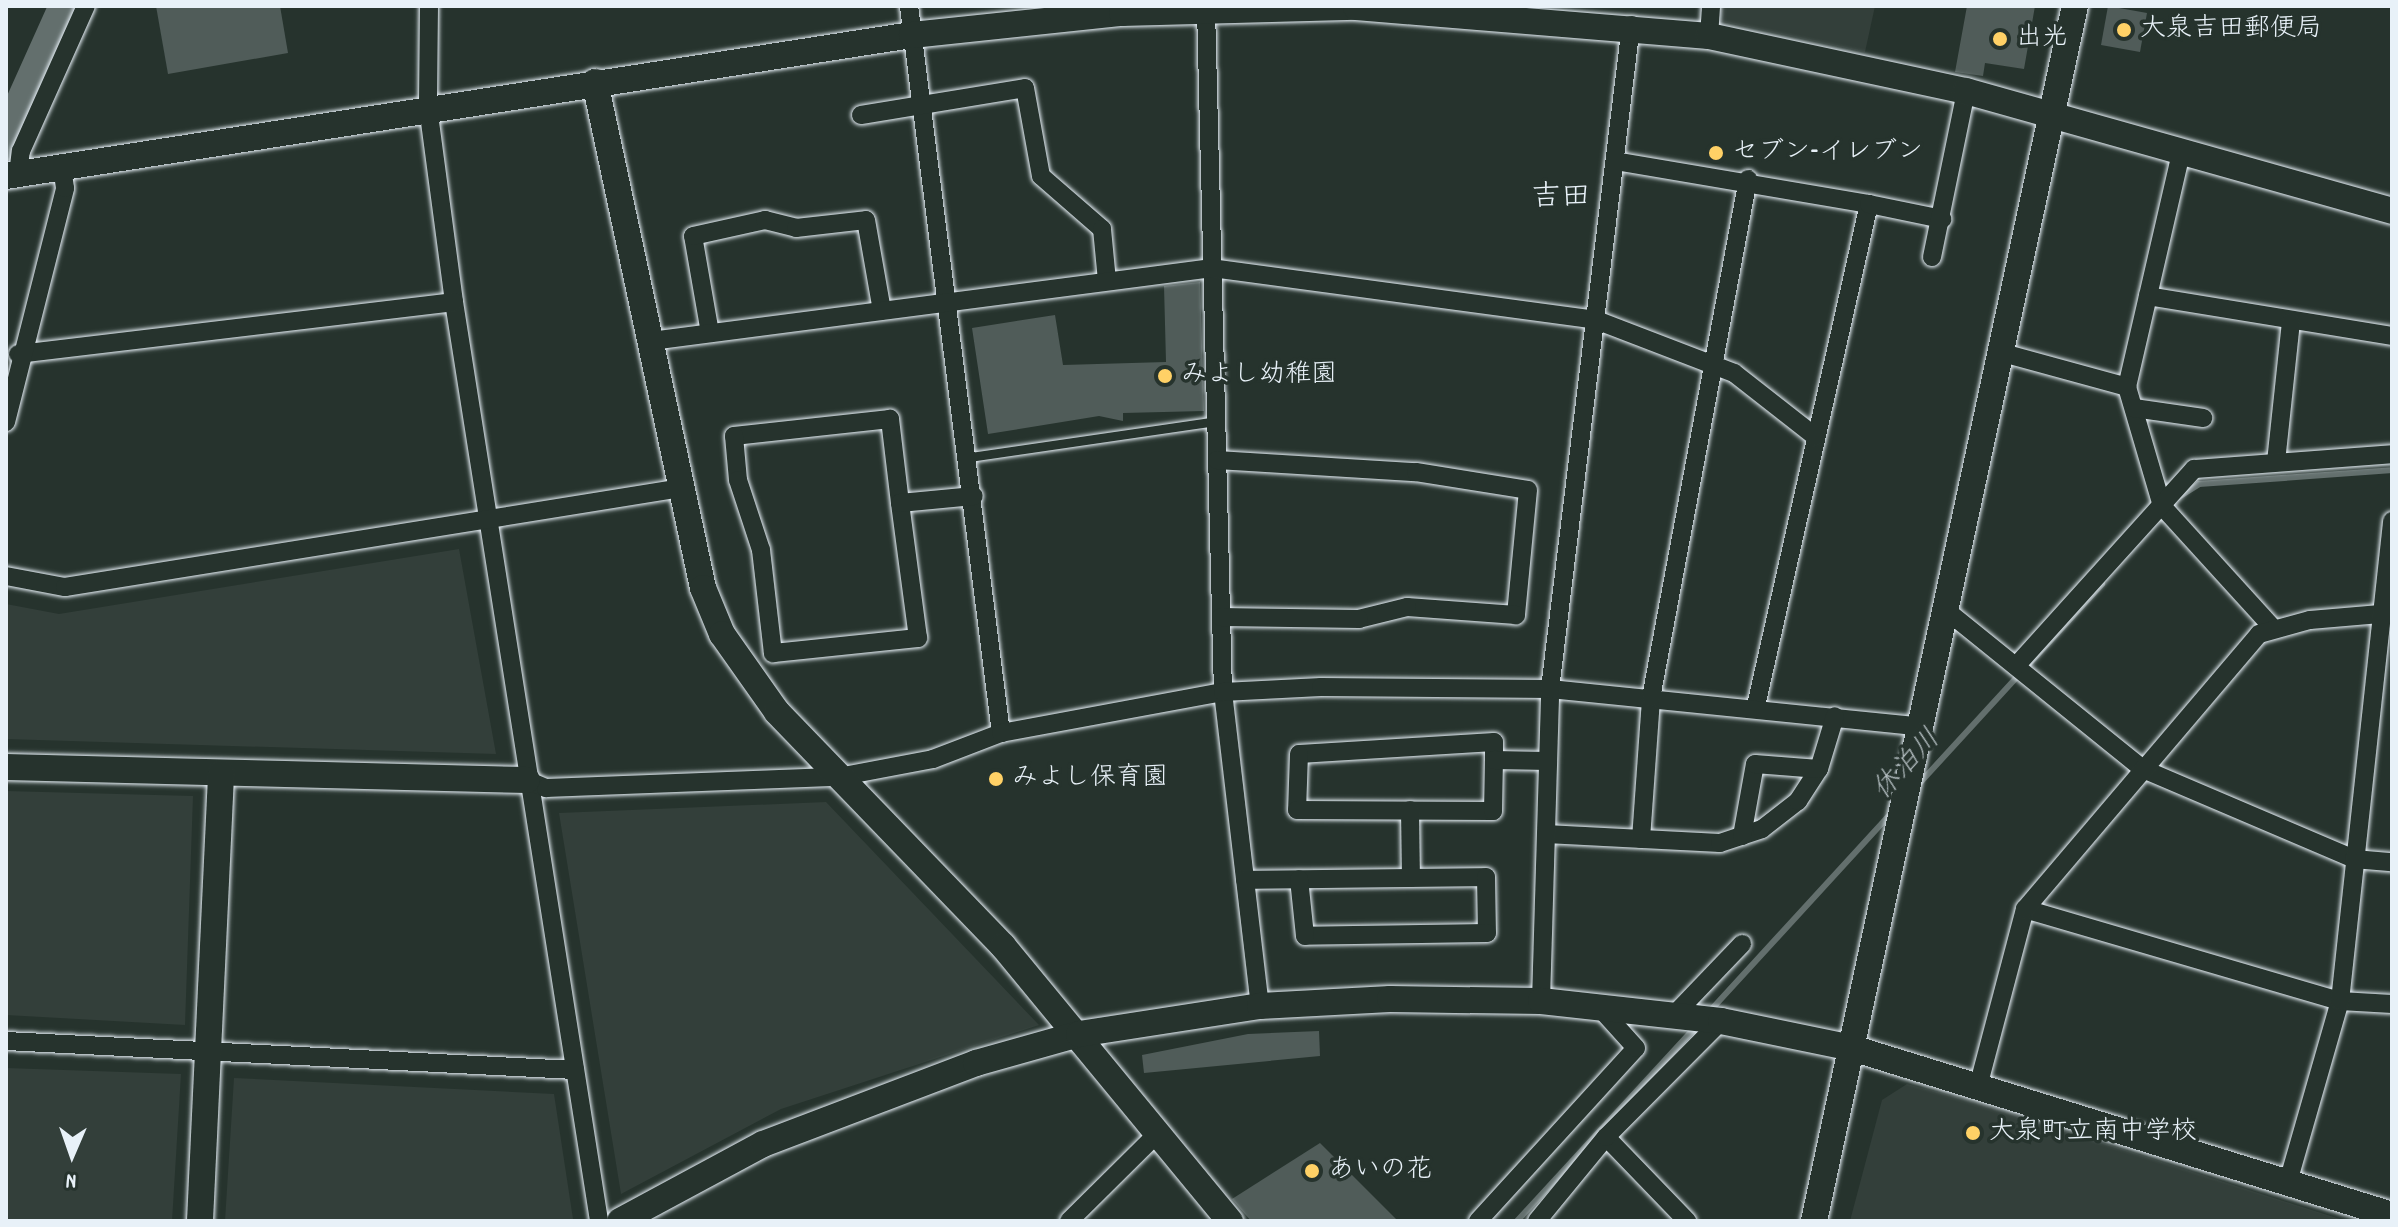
<!DOCTYPE html>
<meta charset="utf-8">
<style>
body{margin:0}
#map{position:relative;width:2398px;height:1227px;overflow:hidden;background:#26332d;font-family:Dekko,"Klee One",sans-serif}
div>[style]{position:absolute}
[style*='--x']{left:calc(var(--x)*1px);top:calc(var(--y)*1px);width:calc(var(--w)*1px);rotate:calc(var(--a)*1deg)}
.built>*{inset:0;background:#333f3a}
.stream>*{height:6px;margin:-3px;padding:0 3px;transform-origin:3px;border-radius:3px;background:#636f6d}
.river>*{height:36px;margin:-18px;padding:0 18px;transform-origin:18px;border-radius:18px;background:#636f6d}
.building>*{inset:0;background:#505c59}
.roads{filter:drop-shadow(0 0 2px #e8f1f8) drop-shadow(0 0 2px #e8f1f8)}
.lane>*{height:9px;margin:-4.5px;padding:0 4.5px;transform-origin:4.5px;border-radius:4.5px;background:#26332d}
.street>*{height:18px;margin:-9px;padding:0 9px;transform-origin:9px;border-radius:9px;background:#26332d}
.secondary>*{height:26px;margin:-13px;padding:0 13px;transform-origin:13px;border-radius:13px;background:#26332d}
.dots>*{width:22px;height:22px;translate:-50% -50%;box-sizing:border-box;border:4px solid #26332d;border-radius:50%}
span{translate:-50% -50%;white-space:nowrap;text-align:center;line-height:1.15;-webkit-text-stroke:7px #26332d;paint-order:stroke}
.poi-label{font-size:26px;color:#e8f1f8}
.left{translate:0 -50%;text-align:left}
.water-label{font-size:28px;color:#b3bdc0;font-style:italic}
.quarter-label{font-size:30px;color:#e8f1f8}
.frame{position:absolute;inset:0;border:8px solid #e8f1f8;pointer-events:none}
.north{position:absolute;left:32px;top:1115px;width:80px;height:80px;-webkit-text-stroke:6px #26332d;paint-order:stroke;rotate:182deg;font-size:22px;font-weight:700;line-height:32px;text-align:center;color:#e8f1f8}
.north::after{content:'';display:block;margin:auto;width:28px;height:36px;background:#e8f1f8;clip-path:polygon(50% 0,100% 100%,50% 72%,0 100%)}
</style>
<div id="map">
<div class="built">
<div style="clip-path:polygon(1721px 6px,1875px 6px,1865px 52px,1721px 21px)"></div>
<div style="clip-path:polygon(459px 549px,496px 754px,6px 739px,6px 604px,59px 614px)"></div>
<div style="clip-path:polygon(6px 791px,193px 796px,185px 1025px,6px 1015px)"></div>
<div style="clip-path:polygon(826px 802px,1039px 1025px,781px 1109px,621px 1194px,559px 813px)"></div>
<div style="clip-path:polygon(6px 1068px,181px 1074px,172px 1221px,6px 1221px)"></div>
<div style="clip-path:polygon(234px 1078px,554px 1094px,573px 1219px,225px 1221px)"></div>
<div style="clip-path:polygon(1907px 1084px,1975px 1102px,2346px 1221px,1850px 1221px,1882px 1100px)"></div>
</div>
<div class="stream">
<div style="--x:2177;--y:498;--w:26;--a:-32"></div>
<div style="--x:2199;--y:484;--w:194;--a:-4.1"></div>
<div style="--x:1917;--y:786;--w:274;--a:-47.5"></div>
<div style="--x:1709;--y:1012;--w:273;--a:-47.5"></div>
<div style="--x:1517;--y:1221;--w:265;--a:-47.4"></div>
</div>
<div class="river">
<div style="--x:6;--y:142;--w:149;--a:-65.8"></div>
</div>
<div class="building">
<div style="clip-path:polygon(156px 6px,280px 6px,288px 53px,168px 74px)"></div>
<div style="clip-path:polygon(1967px 6px,2035px 6px,2024px 69px,1985px 63px,1983px 76px,1955px 72px)"></div>
<div style="clip-path:polygon(2108px 6px,2147px 13px,2140px 52px,2101px 45px)"></div>
<div style="clip-path:polygon(1200px 282px,1204px 411px,1123px 413px,1123px 421px,1099px 416px,988px 434px,972px 328px,1055px 315px,1063px 365px,1166px 362px,1164px 286px)"></div>
<div style="clip-path:polygon(1319px 1031px,1320px 1056px,1144px 1073px,1142px 1055px,1248px 1034px)"></div>
<div style="clip-path:polygon(1320px 1143px,1398px 1221px,1251px 1221px,1232px 1199px)"></div>
</div>
<div class="roads">
<div class="lane">
<div style="--x:970;--y:457;--w:249;--a:-8.3"></div>
</div>
<div class="street">
<div style="--x:429;--y:6;--w:101;--a:90.6"></div>
<div style="--x:428;--y:107;--w:197;--a:82.4"></div>
<div style="--x:454;--y:302;--w:930;--a:81.03"></div>
<div style="--x:909;--y:6;--w:733;--a:82.79"></div>
<div style="--x:1206;--y:8;--w:684;--a:88.58"></div>
<div style="--x:1223;--y:692;--w:316;--a:83.3"></div>
<div style="--x:1709;--y:36;--w:30;--a:-86"></div>
<div style="--x:861;--y:115;--w:166;--a:-9.3"></div>
<div style="--x:1025;--y:88;--w:89;--a:79.7"></div>
<div style="--x:1041;--y:176;--w:81;--a:41"></div>
<div style="--x:1102;--y:229;--w:52;--a:84.5"></div>
<div style="--x:2181;--y:153;--w:240;--a:103"></div>
<div style="--x:2127;--y:387;--w:124;--a:73.6"></div>
<div style="--x:2162;--y:506;--w:164;--a:47.7"></div>
<div style="--x:1615;--y:161;--w:258;--a:9.6"></div>
<div style="--x:1869;--y:204;--w:515;--a:102.69"></div>
<div style="--x:18;--y:174;--w:23;--a:-83"></div>
<div style="--x:21;--y:151;--w:159;--a:-65.9"></div>
<div style="--x:1869;--y:204;--w:75;--a:11.6"></div>
<div style="--x:1932;--y:257;--w:169;--a:-78.4"></div>
<div style="--x:2148;--y:296;--w:247;--a:9.3"></div>
<div style="--x:710;--y:333;--w:98;--a:-99.9"></div>
<div style="--x:693;--y:236;--w:74;--a:-12.5"></div>
<div style="--x:765;--y:220;--w:32;--a:14"></div>
<div style="--x:796;--y:228;--w:70;--a:-6.5"></div>
<div style="--x:866;--y:220;--w:92;--a:80"></div>
<div style="--x:651;--y:341;--w:566;--a:-7.41"></div>
<div style="--x:1212;--y:268;--w:388;--a:7.7"></div>
<div style="--x:1596;--y:320;--w:148;--a:21"></div>
<div style="--x:1734;--y:373;--w:104;--a:38"></div>
<div style="--x:2003;--y:353;--w:129;--a:15.3"></div>
<div style="--x:18;--y:354;--w:439;--a:-6.8"></div>
<div style="--x:2134;--y:408;--w:70;--a:8.2"></div>
<div style="--x:6;--y:422;--w:241;--a:-75.8"></div>
<div style="--x:65;--y:188;--w:21;--a:-98"></div>
<div style="--x:1217;--y:460;--w:199;--a:3.5"></div>
<div style="--x:1416;--y:472;--w:113;--a:9.1"></div>
<div style="--x:1528;--y:490;--w:126;--a:95.5"></div>
<div style="--x:1516;--y:615;--w:109;--a:-175.8"></div>
<div style="--x:1407;--y:607;--w:49;--a:166"></div>
<div style="--x:1359;--y:619;--w:138;--a:-179.2"></div>
<div style="--x:2276;--y:462;--w:141;--a:-83.9"></div>
<div style="--x:900;--y:503;--w:85;--a:-96.8"></div>
<div style="--x:890;--y:419;--w:157;--a:173.8"></div>
<div style="--x:734;--y:436;--w:44;--a:84.8"></div>
<div style="--x:738;--y:480;--w:74;--a:71.8"></div>
<div style="--x:761;--y:550;--w:104;--a:83.4"></div>
<div style="--x:773;--y:653;--w:146;--a:-5.9"></div>
<div style="--x:918;--y:638;--w:136;--a:-97.6"></div>
<div style="--x:900;--y:503;--w:74;--a:-5.4"></div>
<div style="--x:6;--y:576;--w:60;--a:10.6"></div>
<div style="--x:65;--y:587;--w:625;--a:-9.12"></div>
<div style="--x:1947;--y:611;--w:252;--a:38.9"></div>
<div style="--x:2143;--y:769;--w:229;--a:23.1"></div>
<div style="--x:2354;--y:859;--w:38;--a:5"></div>
<div style="--x:2016;--y:666;--w:266;--a:-47.9"></div>
<div style="--x:2194;--y:469;--w:199;--a:-4.3"></div>
<div style="--x:1494;--y:760;--w:18;--a:-90"></div>
<div style="--x:1494;--y:742;--w:195;--a:176.5"></div>
<div style="--x:1299;--y:754;--w:56;--a:92"></div>
<div style="--x:1297;--y:810;--w:196;--a:0.3"></div>
<div style="--x:1493;--y:811;--w:51;--a:-88.9"></div>
<div style="--x:1494;--y:760;--w:54;--a:1.1"></div>
<div style="--x:527;--y:780;--w:21;--a:23"></div>
<div style="--x:546;--y:788;--w:292;--a:-2.2"></div>
<div style="--x:838;--y:777;--w:97;--a:-10.7"></div>
<div style="--x:933;--y:759;--w:73;--a:-20.9"></div>
<div style="--x:1001;--y:733;--w:226;--a:-10.5"></div>
<div style="--x:1223;--y:692;--w:98;--a:-2.9"></div>
<div style="--x:1321;--y:687;--w:229;--a:0.5"></div>
<div style="--x:1550;--y:689;--w:374;--a:5.8"></div>
<div style="--x:1410;--y:810;--w:68;--a:89.2"></div>
<div style="--x:1546;--y:834;--w:174;--a:3"></div>
<div style="--x:1720;--y:843;--w:44;--a:-18.4"></div>
<div style="--x:1762;--y:829;--w:46;--a:-37.9"></div>
<div style="--x:1798;--y:801;--w:38;--a:-57"></div>
<div style="--x:1819;--y:769;--w:55;--a:-73.2"></div>
<div style="--x:1742;--y:836;--w:73;--a:-79.8"></div>
<div style="--x:1755;--y:764;--w:64;--a:4.5"></div>
<div style="--x:1641;--y:839;--w:141;--a:-85.9"></div>
<div style="--x:1651;--y:698;--w:528;--a:-79.41"></div>
<div style="--x:1245;--y:880;--w:241;--a:-0.7"></div>
<div style="--x:1486;--y:877;--w:56;--a:89"></div>
<div style="--x:1487;--y:933;--w:182;--a:179.1"></div>
<div style="--x:1305;--y:936;--w:57;--a:-96"></div>
<div style="--x:2025;--y:909;--w:328;--a:16.3"></div>
<div style="--x:2340;--y:1001;--w:52;--a:3.3"></div>
<div style="--x:1541;--y:1001;--w:312;--a:-88.3"></div>
<div style="--x:1550;--y:689;--w:669;--a:-83.04"></div>
<div style="--x:1673;--y:1016;--w:100;--a:-46.2"></div>
<div style="--x:6;--y:1041;--w:570;--a:2.92"></div>
<div style="--x:1979;--y:1083;--w:180;--a:-75.2"></div>
<div style="--x:2025;--y:909;--w:361;--a:-49.6"></div>
<div style="--x:2259;--y:634;--w:53;--a:-15.4"></div>
<div style="--x:2310;--y:620;--w:82;--a:-4.9"></div>
<div style="--x:1606;--y:1137;--w:117;--a:46"></div>
<div style="--x:2288;--y:1182;--w:188;--a:-74"></div>
<div style="--x:2340;--y:1001;--w:483;--a:-83.8"></div>
<div style="--x:1069;--y:1221;--w:124;--a:-44.7"></div>
<div style="--x:1478;--y:1221;--w:234;--a:-47.6"></div>
<div style="--x:1636;--y:1048;--w:55;--a:-132.1"></div>
<div style="--x:1537;--y:1221;--w:109;--a:-50.6"></div>
<div style="--x:1606;--y:1137;--w:163;--a:-45.2"></div>
</div>
<div class="secondary">
<div style="--x:595;--y:82;--w:517;--a:77.95"></div>
<div style="--x:703;--y:588;--w:50;--a:67.6"></div>
<div style="--x:722;--y:634;--w:95;--a:54.8"></div>
<div style="--x:777;--y:712;--w:325;--a:46"></div>
<div style="--x:1003;--y:946;--w:357;--a:50.5"></div>
<div style="--x:6;--y:176;--w:917;--a:-8.85"></div>
<div style="--x:912;--y:35;--w:211;--a:-6"></div>
<div style="--x:1122;--y:13;--w:234;--a:-1.5"></div>
<div style="--x:1356;--y:7;--w:354;--a:4.7"></div>
<div style="--x:1709;--y:36;--w:263;--a:12.1"></div>
<div style="--x:1966;--y:91;--w:443;--a:15.7"></div>
<div style="--x:6;--y:767;--w:521;--a:1.43"></div>
<div style="--x:200;--y:1221;--w:448;--a:-87.3"></div>
<div style="--x:620;--y:1221;--w:162;--a:-28.3"></div>
<div style="--x:763;--y:1144;--w:228;--a:-20.8"></div>
<div style="--x:976;--y:1063;--w:107;--a:-15.7"></div>
<div style="--x:1079;--y:1034;--w:183;--a:-8.8"></div>
<div style="--x:1260;--y:1006;--w:130;--a:-3.1"></div>
<div style="--x:1390;--y:999;--w:151;--a:0.8"></div>
<div style="--x:1541;--y:1001;--w:181;--a:6.3"></div>
<div style="--x:1721;--y:1021;--w:134;--a:11.6"></div>
<div style="--x:1852;--y:1048;--w:565;--a:17.18"></div>
<div style="--x:1814;--y:1221;--w:1243;--a:-77.88"></div>
</div>
</div>
<div class="dots">
<div style="left:2124px;top:30px;background:#ffd166"></div>
<div style="left:2000px;top:39px;background:#ffd166"></div>
<div style="left:1716px;top:153px;background:#ffd166"></div>
<div style="left:1165px;top:376px;background:#ffd166"></div>
<div style="left:996px;top:779px;background:#ffd166"></div>
<div style="left:1973px;top:1133px;background:#ffd166"></div>
<div style="left:1312px;top:1171px;background:#ffd166"></div>
</div>
<div class="poi-label">
<span class="left" style="left:2140px;top:30px">大泉吉田郵便局</span>
<span class="left" style="left:2016px;top:39px">出光</span>
<span class="left" style="left:1732px;top:153px">セブン-イレブン</span>
<span class="left" style="left:1181px;top:376px">みよし幼稚園</span>
<span class="left" style="left:1012px;top:779px">みよし保育園</span>
<span class="left" style="left:1989px;top:1133px">大泉町立南中学校</span>
<span class="left" style="left:1328px;top:1171px">あいの花</span>
</div>
<div class="water-label">
<span style="left:1908px;top:766px;rotate:-47deg">休泊川</span>
</div>
<div class="quarter-label">
<span style="left:1561px;top:200px">吉田</span>
</div>
<div class="frame"></div>
<div class="north">N</div>
</div>
